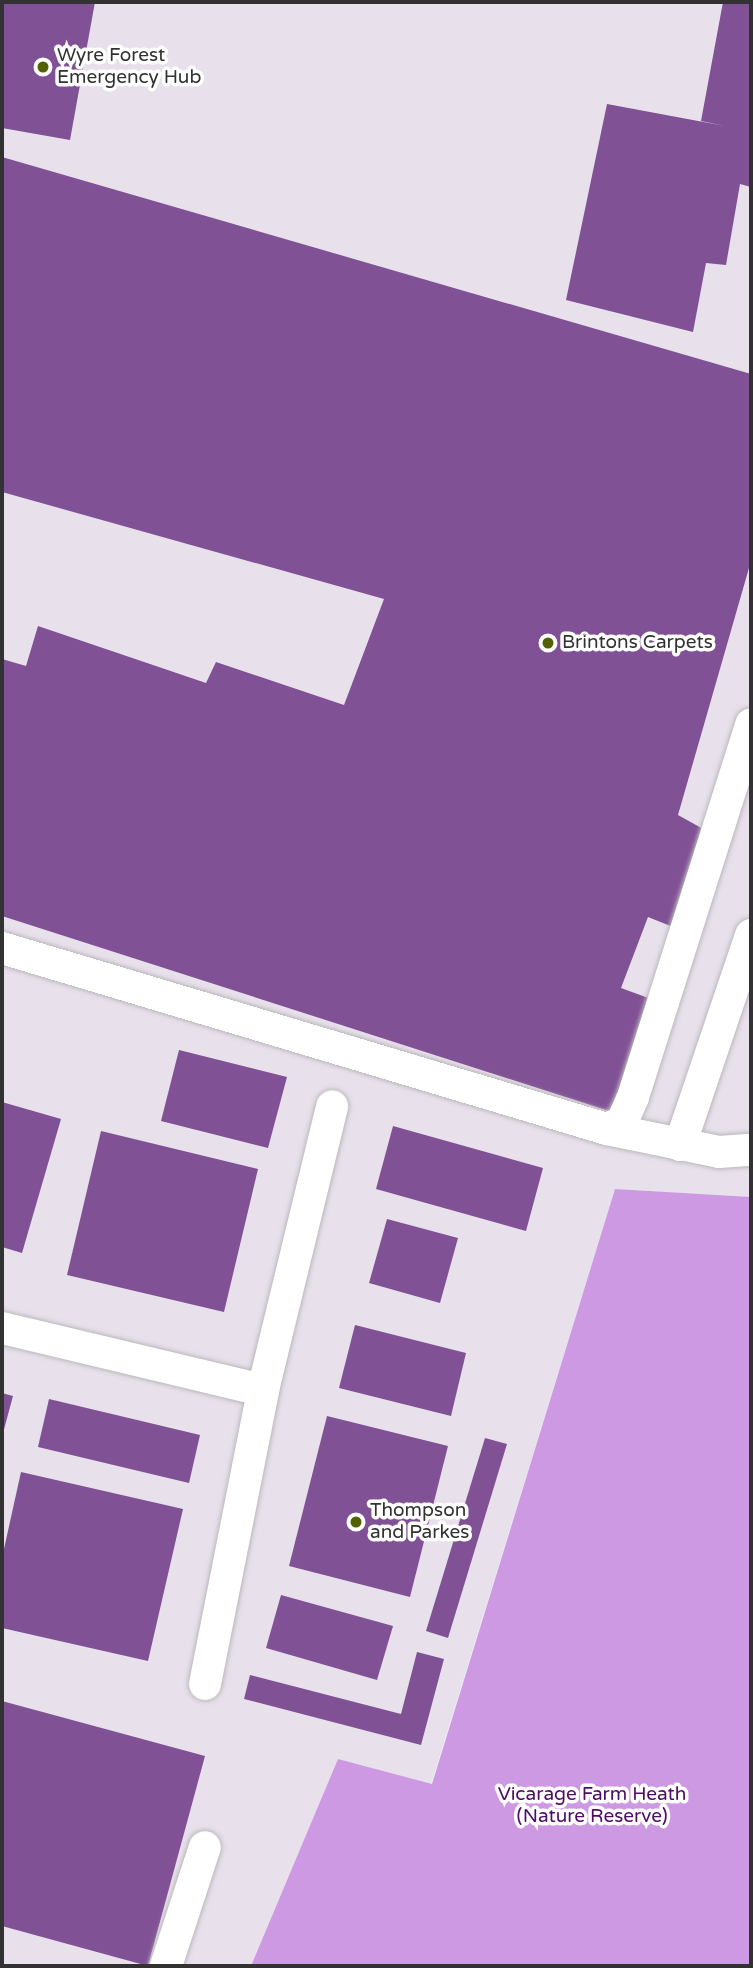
<!DOCTYPE html>
<style>
body{margin:0}
#map{position:relative;width:753px;height:1968px;overflow:hidden;background:#f1eef3;font-family:"Varela Round",sans-serif}
div>[style]{position:absolute}
[style*='--x']{left:calc(var(--x)*1px);top:calc(var(--y)*1px);width:calc(var(--w)*1px);rotate:calc(var(--a)*1deg)}
.built>*{inset:0;background:#e8e0eb}
.forest>*{inset:0;background:#cd99e2}
.building>*{inset:0;background:#815195}
.roads{filter:drop-shadow(0 0 2px #bbb8bc) drop-shadow(0 0 2px #bbb8bc)}
.minor>*{height:32px;margin:-16px;padding:0 16px;transform-origin:16px;border-radius:16px;background:#fff}
.dots>*{width:19px;height:19px;translate:-50% -50%;box-sizing:border-box;border:4px solid #fff;border-radius:50%}
span{translate:-50% -50%;white-space:nowrap;text-align:center;line-height:1.15;-webkit-text-stroke:7px #fff;paint-order:stroke}
.poi-label{font-size:19px;color:#333233}
.left{translate:0 -50%;text-align:left}
.park-label{font-size:19px;color:#4f0b65}
.frame{position:absolute;inset:0;border:4px solid #333233;pointer-events:none}
</style>
<div id="map">
<div class="built">
<div style="clip-path:polygon(2px 2px,751px 2px,751px 1197px,615px 1189px,431px 1784px,338px 1759px,251px 1966px,2px 1966px)"></div>
</div>
<div class="forest">
<div style="clip-path:polygon(615px 1189px,751px 1197px,751px 1966px,251px 1966px,338px 1759px,432px 1784px)"></div>
</div>
<div class="building">
<div style="clip-path:polygon(2px 2px,95px 2px,70px 140px,2px 128px)"></div>
<div style="clip-path:polygon(723px 2px,751px 2px,751px 187px,740px 184px,726px 265px,706px 263px,693px 332px,566px 300px,607px 104px,725px 126px,701px 121px)"></div>
<div style="clip-path:polygon(2px 157px,751px 374px,751px 561px,678px 815px,705px 830px,673px 927px,648px 917px,621px 988px,651px 999px,612px 1112px,2px 916px,2px 659px,26px 666px,38px 626px,206px 683px,216px 662px,344px 705px,384px 599px,2px 492px)"></div>
<div style="clip-path:polygon(179px 1050px,287px 1077px,268px 1148px,161px 1121px)"></div>
<div style="clip-path:polygon(2px 1102px,61px 1119px,22px 1253px,2px 1247px)"></div>
<div style="clip-path:polygon(393px 1126px,543px 1168px,526px 1231px,376px 1189px)"></div>
<div style="clip-path:polygon(101px 1131px,258px 1169px,224px 1312px,67px 1275px)"></div>
<div style="clip-path:polygon(387px 1219px,458px 1238px,440px 1303px,369px 1283px)"></div>
<div style="clip-path:polygon(355px 1325px,466px 1353px,451px 1416px,339px 1388px)"></div>
<div style="clip-path:polygon(2px 1393px,13px 1396px,3px 1433px,2px 1433px)"></div>
<div style="clip-path:polygon(49px 1399px,200px 1435px,189px 1483px,38px 1447px)"></div>
<div style="clip-path:polygon(327px 1416px,448px 1446px,410px 1597px,289px 1566px)"></div>
<div style="clip-path:polygon(485px 1438px,507px 1444px,448px 1638px,426px 1631px)"></div>
<div style="clip-path:polygon(21px 1472px,183px 1509px,148px 1661px,2px 1628px,2px 1558px)"></div>
<div style="clip-path:polygon(281px 1595px,393px 1626px,377px 1680px,266px 1648px)"></div>
<div style="clip-path:polygon(417px 1652px,444px 1659px,421px 1745px,244px 1699px,250px 1675px,401px 1714px)"></div>
<div style="clip-path:polygon(2px 1701px,205px 1756px,148px 1966px,2px 1926px)"></div>
</div>
<div class="roads">
<div class="minor">
<div style="--x:2;--y:948;--w:631;--a:16.66"></div>
<div style="--x:607;--y:1129;--w:114;--a:11.6"></div>
<div style="--x:719;--y:1152;--w:32;--a:-4"></div>
<div style="--x:607;--y:1129;--w:17;--a:-25"></div>
<div style="--x:622;--y:1122;--w:27;--a:-66"></div>
<div style="--x:633;--y:1097;--w:391;--a:-72.4"></div>
<div style="--x:680;--y:1145;--w:222;--a:-71.3"></div>
<div style="--x:2;--y:1328;--w:268;--a:13.4"></div>
<div style="--x:205;--y:1684;--w:300;--a:-78.8"></div>
<div style="--x:263;--y:1390;--w:292;--a:-76.3"></div>
<div style="--x:166;--y:1966;--w:125;--a:-71.9"></div>
</div>
</div>
<div class="dots">
<div style="left:43px;top:67px;background:#526103"></div>
<div style="left:548px;top:643px;background:#526103"></div>
<div style="left:356px;top:1522px;background:#526103"></div>
</div>
<div class="poi-label">
<span class="left" style="left:57px;top:67px">Wyre Forest<br>Emergency Hub</span>
<span class="left" style="left:562px;top:643px">Brintons Carpets</span>
<span class="left" style="left:370px;top:1522px">Thompson<br>and Parkes</span>
</div>
<div class="park-label">
<span style="left:592px;top:1806px">Vicarage Farm Heath<br>(Nature Reserve)</span>
</div>
<div class="frame"></div>
</div>
